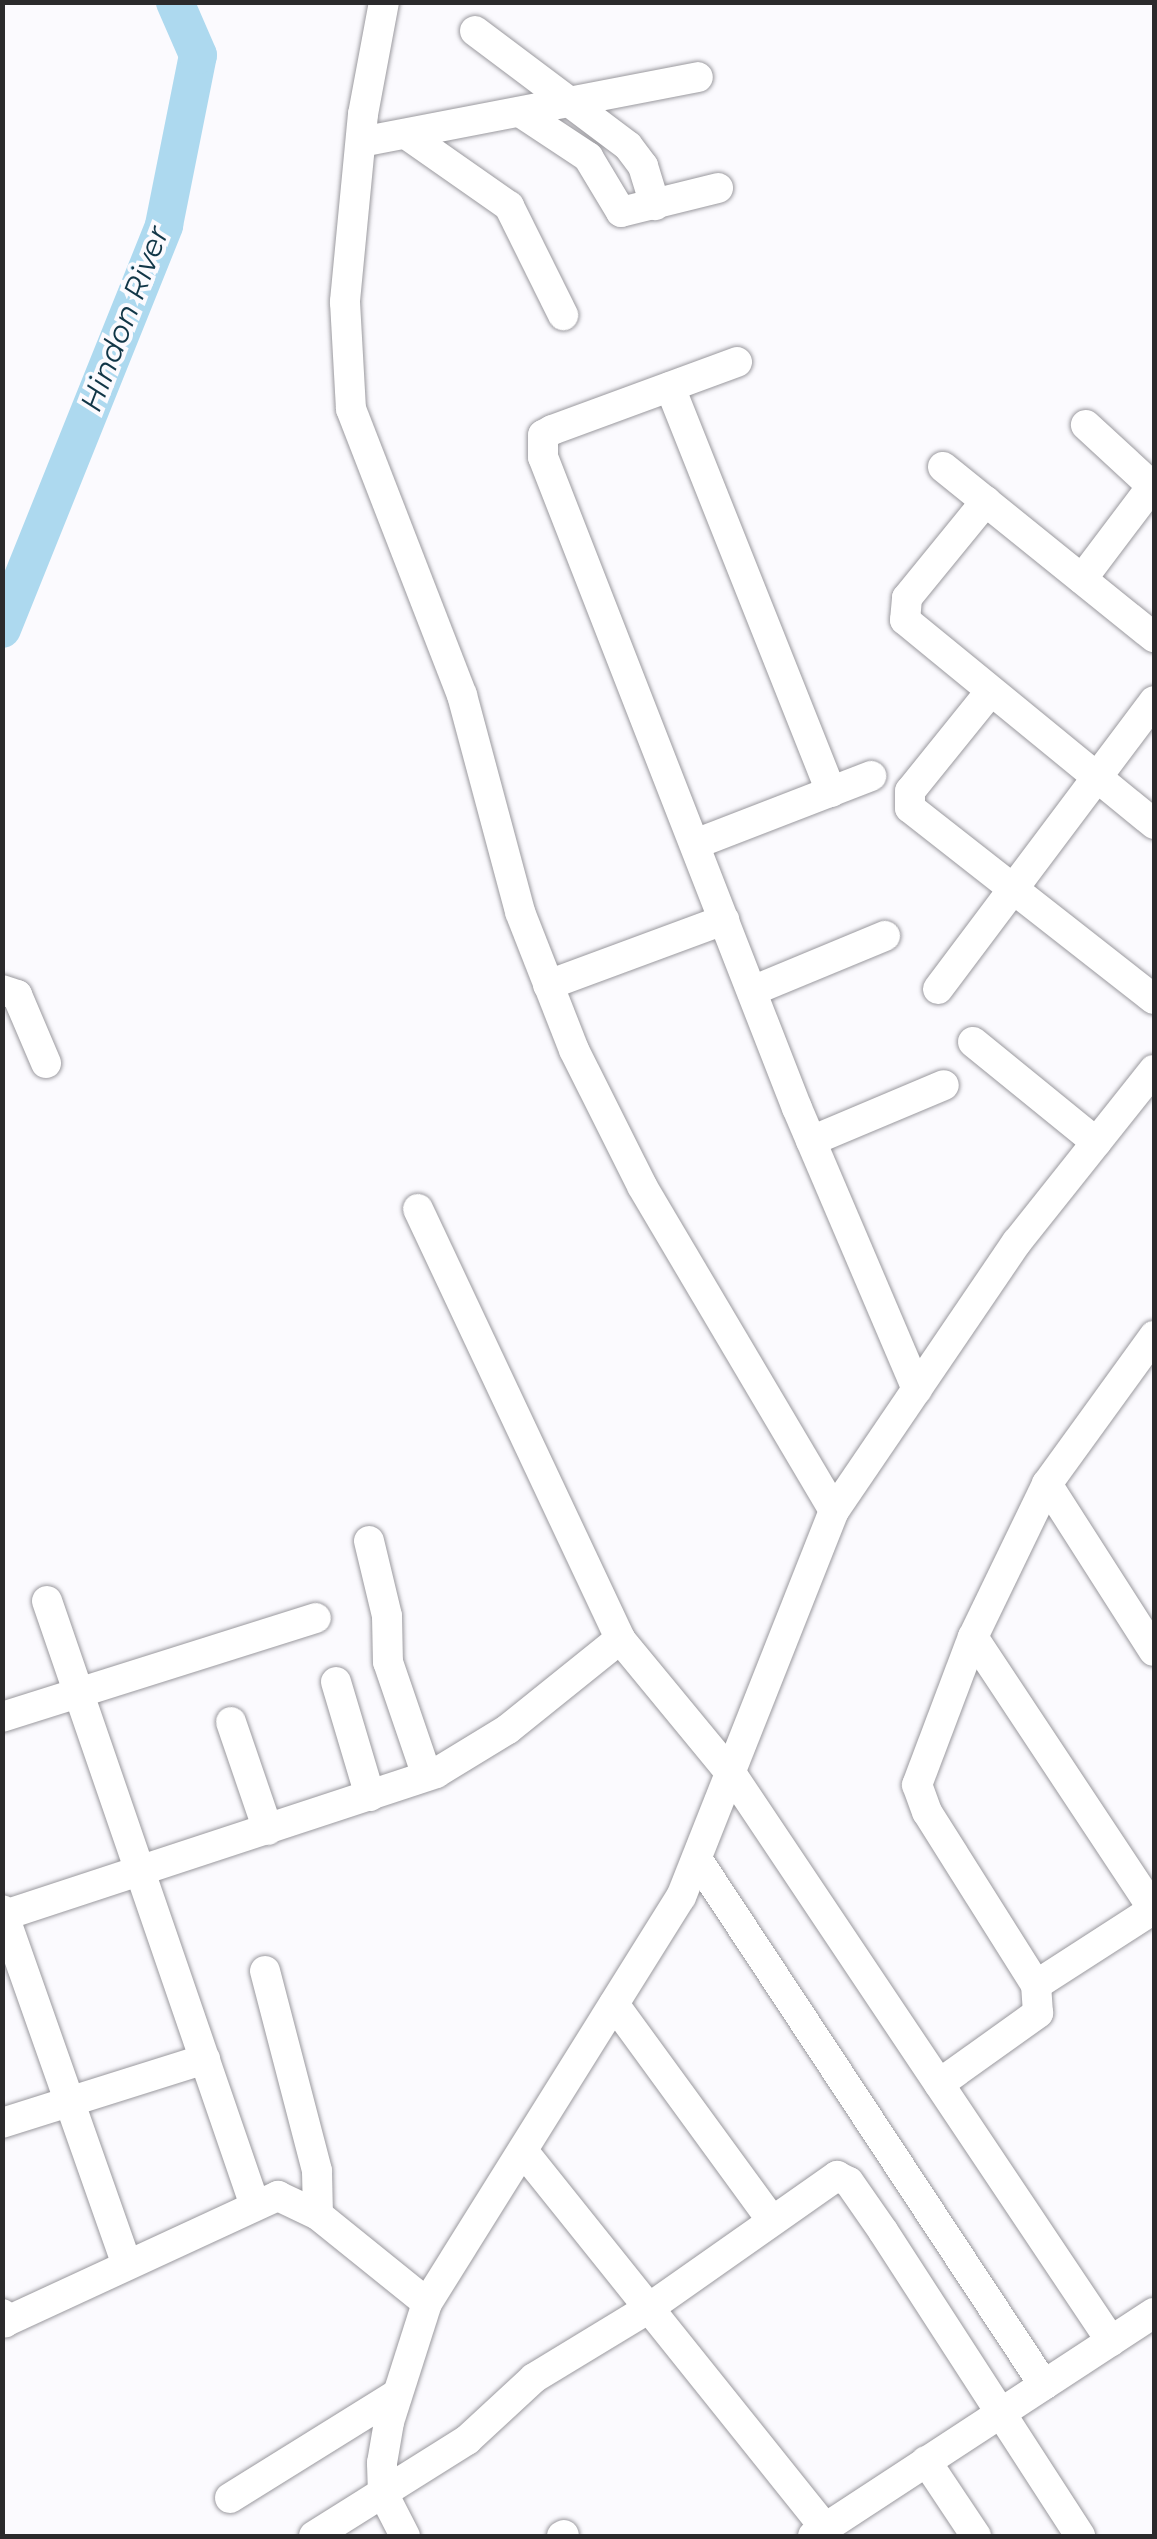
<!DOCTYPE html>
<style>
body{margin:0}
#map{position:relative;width:1157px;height:2539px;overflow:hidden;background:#fbfafe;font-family:Montserrat,sans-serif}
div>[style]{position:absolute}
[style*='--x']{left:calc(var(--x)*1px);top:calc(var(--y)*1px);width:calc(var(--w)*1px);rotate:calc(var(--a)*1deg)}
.river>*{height:38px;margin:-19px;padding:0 19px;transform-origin:19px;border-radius:19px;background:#add9ef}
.roads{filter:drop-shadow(0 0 2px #9a999e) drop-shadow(0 0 2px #9a999e)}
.minor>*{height:30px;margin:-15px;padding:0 15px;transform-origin:15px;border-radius:15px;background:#fff}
span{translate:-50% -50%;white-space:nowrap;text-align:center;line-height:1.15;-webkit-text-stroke:8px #fbfafe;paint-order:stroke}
.water-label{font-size:30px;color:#113647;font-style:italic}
.frame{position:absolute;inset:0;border:5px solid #2b2a2c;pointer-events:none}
</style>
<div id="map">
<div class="river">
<div style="--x:2;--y:629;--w:435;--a:-68.1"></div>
<div style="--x:164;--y:225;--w:173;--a:-78.7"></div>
<div style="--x:198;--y:55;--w:58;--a:-113.5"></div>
</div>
<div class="roads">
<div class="minor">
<div style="--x:384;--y:2;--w:114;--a:100.6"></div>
<div style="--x:363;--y:114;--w:189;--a:95.5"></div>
<div style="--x:345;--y:302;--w:107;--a:86.8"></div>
<div style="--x:351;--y:409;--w:307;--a:68.8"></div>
<div style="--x:462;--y:695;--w:225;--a:75"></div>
<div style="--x:520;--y:912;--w:148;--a:68.6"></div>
<div style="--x:574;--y:1050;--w:152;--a:63.4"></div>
<div style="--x:642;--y:1186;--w:377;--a:59.4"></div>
<div style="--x:475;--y:31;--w:191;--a:36.9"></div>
<div style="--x:628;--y:146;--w:25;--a:53"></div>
<div style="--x:643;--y:166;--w:41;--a:72.9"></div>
<div style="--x:520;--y:112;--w:82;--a:33.5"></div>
<div style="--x:588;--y:157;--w:64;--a:59"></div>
<div style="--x:621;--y:212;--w:100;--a:-13.9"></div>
<div style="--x:406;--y:134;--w:126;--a:35"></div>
<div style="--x:509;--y:206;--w:122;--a:63.6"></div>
<div style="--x:361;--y:142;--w:343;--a:-10.9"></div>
<div style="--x:737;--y:362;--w:197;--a:159.8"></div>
<div style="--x:552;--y:430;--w:10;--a:151"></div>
<div style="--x:543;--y:435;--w:22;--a:90"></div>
<div style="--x:543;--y:457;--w:699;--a:68.69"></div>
<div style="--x:797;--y:1108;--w:306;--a:66.9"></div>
<div style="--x:670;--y:387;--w:436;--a:68.3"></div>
<div style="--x:943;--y:467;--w:271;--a:38.9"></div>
<div style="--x:986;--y:501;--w:125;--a:129.2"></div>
<div style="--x:907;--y:598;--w:22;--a:95"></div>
<div style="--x:905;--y:620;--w:322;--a:39.3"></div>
<div style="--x:1082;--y:579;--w:116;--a:-53"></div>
<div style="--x:1152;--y:486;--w:90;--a:-137.3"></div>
<div style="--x:990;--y:692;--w:127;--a:128.9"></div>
<div style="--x:910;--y:791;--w:17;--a:90"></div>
<div style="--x:910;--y:808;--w:310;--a:38.1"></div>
<div style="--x:695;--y:844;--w:189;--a:-21.1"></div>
<div style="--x:548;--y:985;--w:188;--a:-20.3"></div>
<div style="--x:938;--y:989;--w:360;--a:-53.1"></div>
<div style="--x:2;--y:990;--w:16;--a:18"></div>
<div style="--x:17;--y:995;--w:74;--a:66.9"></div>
<div style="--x:752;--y:991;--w:144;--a:-22.5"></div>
<div style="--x:973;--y:1042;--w:159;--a:39.1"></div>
<div style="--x:811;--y:1141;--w:144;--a:-22.8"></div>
<div style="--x:418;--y:1209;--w:475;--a:64.8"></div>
<div style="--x:1047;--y:1484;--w:198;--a:57.4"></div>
<div style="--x:369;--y:1541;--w:77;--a:76.5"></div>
<div style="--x:387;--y:1616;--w:46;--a:88.8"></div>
<div style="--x:388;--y:1662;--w:120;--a:71.1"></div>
<div style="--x:47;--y:1601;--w:637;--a:71.02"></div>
<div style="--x:973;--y:1637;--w:328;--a:56.5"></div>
<div style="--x:336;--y:1682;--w:119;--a:73.4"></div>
<div style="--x:2;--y:1717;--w:329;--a:-17.5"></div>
<div style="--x:231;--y:1722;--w:114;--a:71.1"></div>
<div style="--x:697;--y:1859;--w:630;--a:56.59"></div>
<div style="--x:2;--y:1910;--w:376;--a:70.6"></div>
<div style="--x:2;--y:1916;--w:457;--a:-18.2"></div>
<div style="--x:436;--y:1773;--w:84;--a:-31.4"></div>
<div style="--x:508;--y:1729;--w:144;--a:-38.8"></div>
<div style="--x:620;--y:1639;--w:178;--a:50.5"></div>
<div style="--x:733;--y:1776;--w:680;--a:56.22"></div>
<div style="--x:265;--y:1971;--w:207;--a:75.4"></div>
<div style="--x:317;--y:2171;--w:44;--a:88.7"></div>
<div style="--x:1036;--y:1985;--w:204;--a:-122.2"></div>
<div style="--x:927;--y:1812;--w:29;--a:-110"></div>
<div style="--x:917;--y:1785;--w:158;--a:-69.3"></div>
<div style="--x:973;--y:1637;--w:170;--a:-64.2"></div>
<div style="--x:1047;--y:1484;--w:183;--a:-54.1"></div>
<div style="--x:614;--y:2004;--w:268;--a:53.9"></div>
<div style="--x:939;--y:2084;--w:122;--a:-35.6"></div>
<div style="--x:1038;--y:2013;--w:28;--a:-94"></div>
<div style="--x:1036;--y:1985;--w:140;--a:-32.8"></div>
<div style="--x:2;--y:2123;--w:213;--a:-17.5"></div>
<div style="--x:523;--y:2151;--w:483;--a:51.3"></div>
<div style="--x:2;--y:2314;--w:9;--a:69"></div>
<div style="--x:5;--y:2322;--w:301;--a:-24.8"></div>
<div style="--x:278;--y:2196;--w:44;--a:25.4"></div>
<div style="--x:318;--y:2215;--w:140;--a:38.9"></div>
<div style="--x:926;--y:2461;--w:90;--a:56.3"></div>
<div style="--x:230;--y:2498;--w:197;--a:-31.9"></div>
<div style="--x:314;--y:2536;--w:181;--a:-32.1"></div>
<div style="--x:467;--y:2440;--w:91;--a:-42.8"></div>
<div style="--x:534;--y:2378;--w:135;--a:-31.3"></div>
<div style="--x:649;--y:2308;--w:230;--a:-35.1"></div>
<div style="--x:837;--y:2176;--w:13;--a:27"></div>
<div style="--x:849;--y:2182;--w:60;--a:55.2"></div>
<div style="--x:883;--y:2231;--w:363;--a:57.1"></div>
<div style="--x:405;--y:2536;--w:48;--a:-117.1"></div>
<div style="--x:383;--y:2493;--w:30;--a:-92"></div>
<div style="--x:382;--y:2463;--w:42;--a:-80.3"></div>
<div style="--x:389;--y:2422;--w:125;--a:-72.3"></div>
<div style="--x:427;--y:2303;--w:479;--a:-58"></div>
<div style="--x:681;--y:1897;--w:415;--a:-68.4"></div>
<div style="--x:834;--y:1511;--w:325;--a:-55.8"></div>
<div style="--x:1017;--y:1242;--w:220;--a:-51.5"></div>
<div style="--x:562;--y:2536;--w:2;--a:-27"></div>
<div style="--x:813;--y:2536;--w:407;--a:-33.2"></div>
</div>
</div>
<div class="water-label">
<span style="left:125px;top:319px;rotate:-69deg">Hindon River</span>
</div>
<div class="frame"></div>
</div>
